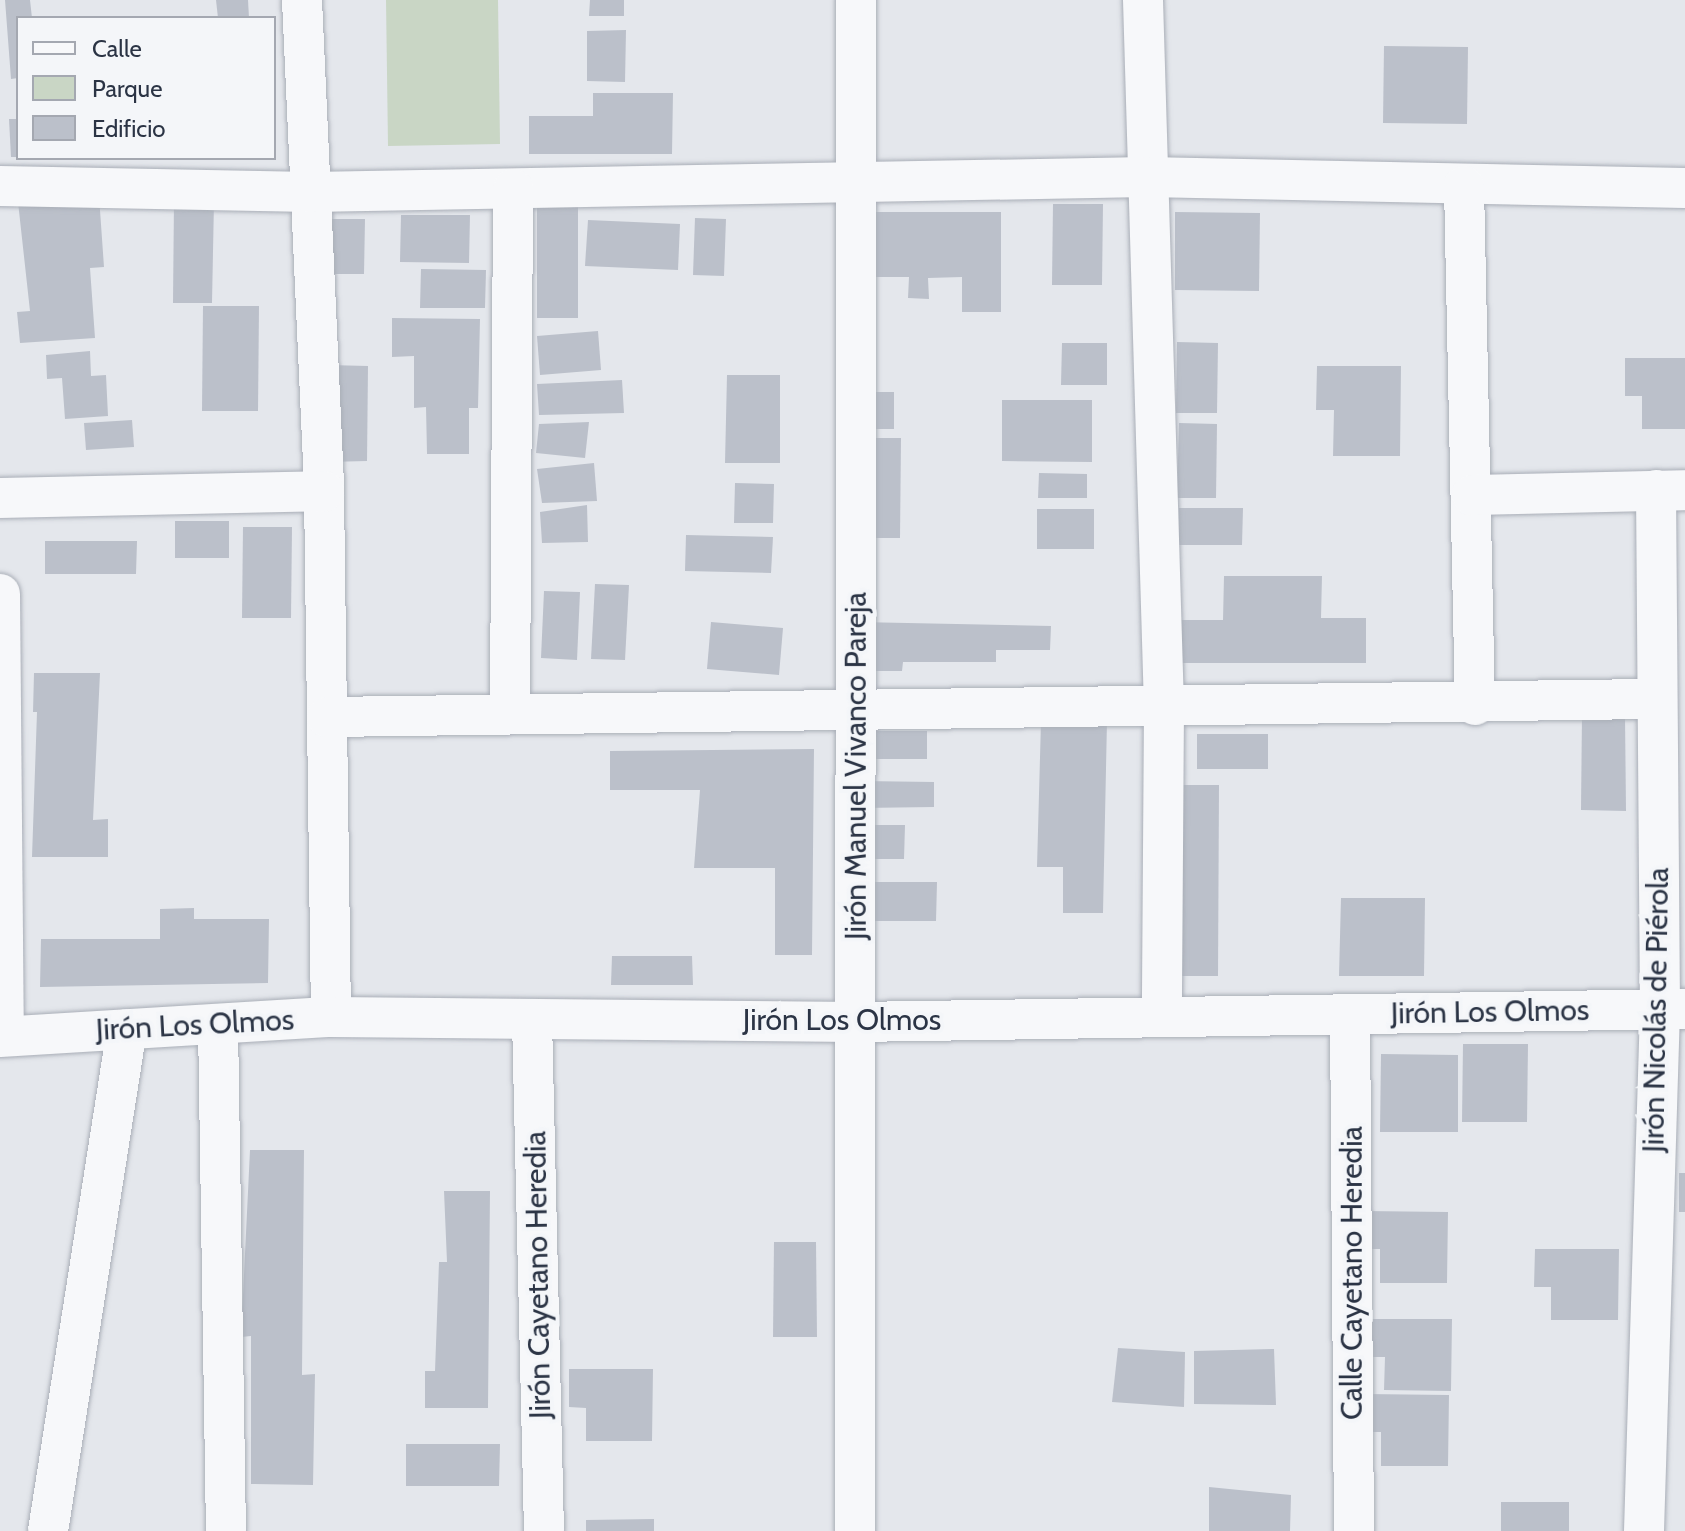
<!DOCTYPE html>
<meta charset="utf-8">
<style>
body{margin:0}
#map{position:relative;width:1685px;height:1531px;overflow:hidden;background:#e4e7ec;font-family:Cabin,sans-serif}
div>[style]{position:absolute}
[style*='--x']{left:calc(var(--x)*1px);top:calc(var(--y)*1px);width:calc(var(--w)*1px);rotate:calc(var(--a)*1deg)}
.green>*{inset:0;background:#c9d6c5}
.building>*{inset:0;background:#bbc0ca}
.roads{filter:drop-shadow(0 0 2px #a9aeb7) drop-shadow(0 0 2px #a9aeb7)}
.street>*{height:40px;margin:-20px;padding:0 20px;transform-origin:20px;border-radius:20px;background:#f7f8fa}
span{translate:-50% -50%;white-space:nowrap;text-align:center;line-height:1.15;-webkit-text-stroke:8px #f4f6f9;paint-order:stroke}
.street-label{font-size:30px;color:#2b3445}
.legend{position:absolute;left:16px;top:16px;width:260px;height:144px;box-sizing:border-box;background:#f4f6f9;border:2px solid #a4a8b1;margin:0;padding:10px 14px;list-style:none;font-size:24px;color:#2b3445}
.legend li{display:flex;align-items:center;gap:16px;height:40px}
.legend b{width:40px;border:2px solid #a4a8b1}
</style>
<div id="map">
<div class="green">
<div style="clip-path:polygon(386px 0,498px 0,500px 144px,388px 146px)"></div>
</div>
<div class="building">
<div style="clip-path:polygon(5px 0,30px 0,32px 18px,18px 18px,18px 78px,11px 79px)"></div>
<div style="clip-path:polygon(216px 0,248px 0,249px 18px,218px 18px)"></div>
<div style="clip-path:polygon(590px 0,624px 0,624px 16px,589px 16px)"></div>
<div style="clip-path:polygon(626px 30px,625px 82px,587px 81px,587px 31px)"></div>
<div style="clip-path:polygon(1384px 46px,1468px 47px,1467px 124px,1383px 123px)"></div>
<div style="clip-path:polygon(593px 93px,673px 93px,672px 154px,529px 154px,529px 116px,593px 116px)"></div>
<div style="clip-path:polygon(9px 119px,18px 119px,18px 157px,11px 157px)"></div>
<div style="clip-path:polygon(99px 196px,104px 267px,90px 268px,95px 338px,20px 343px,17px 312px,30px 311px,18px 202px)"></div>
<div style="clip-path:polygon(174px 201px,214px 201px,212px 303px,173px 303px)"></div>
<div style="clip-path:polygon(537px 203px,578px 203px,578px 318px,537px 318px)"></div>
<div style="clip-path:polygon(1053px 204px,1103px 204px,1102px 285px,1052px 285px)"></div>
<div style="clip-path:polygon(868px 212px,1001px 212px,1001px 312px,962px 312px,962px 277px,928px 278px,929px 299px,908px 298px,909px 277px,868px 277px)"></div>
<div style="clip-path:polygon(1175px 212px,1260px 213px,1259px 291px,1175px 290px)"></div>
<div style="clip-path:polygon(401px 215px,470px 215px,469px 263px,400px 262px)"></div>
<div style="clip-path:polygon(695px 218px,726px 219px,724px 276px,693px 275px)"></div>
<div style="clip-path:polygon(323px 219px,365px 219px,364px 274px,322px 274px)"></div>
<div style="clip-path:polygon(588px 220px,680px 224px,678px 270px,585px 266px)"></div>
<div style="clip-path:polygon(421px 269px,486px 270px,485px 308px,420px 308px)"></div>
<div style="clip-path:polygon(203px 306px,259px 306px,258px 411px,202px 411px)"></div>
<div style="clip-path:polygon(392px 318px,480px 319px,478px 408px,469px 408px,469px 454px,427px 454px,426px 407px,414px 408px,414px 356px,392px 357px)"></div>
<div style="clip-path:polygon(598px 331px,601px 370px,540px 375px,537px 336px)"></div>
<div style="clip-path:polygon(1177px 342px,1218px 343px,1217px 413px,1176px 413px)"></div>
<div style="clip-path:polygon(1062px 343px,1107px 343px,1107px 385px,1061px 385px)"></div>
<div style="clip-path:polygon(90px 351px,91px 376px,106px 375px,108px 416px,65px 419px,62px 378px,47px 379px,46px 355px)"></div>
<div style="clip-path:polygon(1625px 358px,1685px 358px,1685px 429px,1642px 429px,1642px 396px,1625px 396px)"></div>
<div style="clip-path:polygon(328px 365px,368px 366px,367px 461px,327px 462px)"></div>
<div style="clip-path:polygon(1317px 366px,1401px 366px,1400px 456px,1333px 456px,1334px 410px,1316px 410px)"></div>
<div style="clip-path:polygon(727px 375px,780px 375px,780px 463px,725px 463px)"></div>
<div style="clip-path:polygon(622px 380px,624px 413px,539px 415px,537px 384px)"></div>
<div style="clip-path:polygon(864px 392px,894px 392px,894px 429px,864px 429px)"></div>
<div style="clip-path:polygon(1002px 400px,1092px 400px,1092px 462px,1002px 461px)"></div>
<div style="clip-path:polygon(132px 420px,134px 447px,86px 450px,84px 423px)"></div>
<div style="clip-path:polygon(589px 422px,585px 458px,536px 453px,539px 424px)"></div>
<div style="clip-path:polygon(1179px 423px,1217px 424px,1216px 498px,1177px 498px)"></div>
<div style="clip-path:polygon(871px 438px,901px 438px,900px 538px,870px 538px)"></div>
<div style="clip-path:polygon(594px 463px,597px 501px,542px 503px,537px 469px)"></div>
<div style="clip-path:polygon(1039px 473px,1087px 474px,1087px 498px,1038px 498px)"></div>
<div style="clip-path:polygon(735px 483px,774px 484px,773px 523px,734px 523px)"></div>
<div style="clip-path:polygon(587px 505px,588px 542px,542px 543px,540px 512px)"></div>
<div style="clip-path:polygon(1179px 508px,1243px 508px,1242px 545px,1179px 545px)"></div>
<div style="clip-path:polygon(1037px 509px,1094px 509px,1094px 549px,1037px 549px)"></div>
<div style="clip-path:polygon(175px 521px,229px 521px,229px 558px,175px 558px)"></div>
<div style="clip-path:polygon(243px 527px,292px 527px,291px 618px,242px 618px)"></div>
<div style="clip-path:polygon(686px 535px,773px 537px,771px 573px,685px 571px)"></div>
<div style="clip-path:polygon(45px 541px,137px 541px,136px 574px,45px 574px)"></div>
<div style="clip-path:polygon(1224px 576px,1322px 576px,1321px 618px,1366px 618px,1366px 663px,1173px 663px,1173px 620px,1223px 620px)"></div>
<div style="clip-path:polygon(595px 584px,629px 585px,625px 660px,591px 659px)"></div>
<div style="clip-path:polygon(544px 591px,580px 592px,577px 660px,541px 658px)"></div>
<div style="clip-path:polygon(711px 622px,783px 628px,779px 675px,707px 669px)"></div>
<div style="clip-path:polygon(858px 622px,1051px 626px,1050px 650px,996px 650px,996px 662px,903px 662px,902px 671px,857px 671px)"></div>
<div style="clip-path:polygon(34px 673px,100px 673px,93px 820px,108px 819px,108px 857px,32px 857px,37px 712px,33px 712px)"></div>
<div style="clip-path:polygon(1582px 715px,1625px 716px,1626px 811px,1581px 810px)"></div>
<div style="clip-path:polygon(1041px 721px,1107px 721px,1103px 913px,1063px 913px,1063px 867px,1037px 867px)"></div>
<div style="clip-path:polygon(871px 731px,927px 731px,927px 759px,871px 759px)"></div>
<div style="clip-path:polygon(1197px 734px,1268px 734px,1268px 769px,1197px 769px)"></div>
<div style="clip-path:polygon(814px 749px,812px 955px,775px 955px,775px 868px,694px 868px,700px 790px,610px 790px,610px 751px)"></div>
<div style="clip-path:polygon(861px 781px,934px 782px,934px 807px,861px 808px)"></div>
<div style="clip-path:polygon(1177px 785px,1219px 785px,1218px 976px,1175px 976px)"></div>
<div style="clip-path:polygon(865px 825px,905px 825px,904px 859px,866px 859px)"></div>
<div style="clip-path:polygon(865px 882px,937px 882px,936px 921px,865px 921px)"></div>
<div style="clip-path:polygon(1341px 898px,1425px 898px,1424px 976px,1339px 976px)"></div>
<div style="clip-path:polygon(194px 908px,194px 919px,269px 919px,268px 983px,40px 987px,41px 939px,160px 939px,160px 909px)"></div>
<div style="clip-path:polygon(612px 956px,692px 956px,693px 985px,611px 985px)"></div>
<div style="clip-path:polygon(1463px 1044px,1528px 1044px,1527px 1122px,1462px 1122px)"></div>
<div style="clip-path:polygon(1381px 1054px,1458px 1055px,1458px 1132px,1380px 1132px)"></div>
<div style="clip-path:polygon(250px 1150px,304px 1150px,302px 1375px,315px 1374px,313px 1485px,251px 1484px,251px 1336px,241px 1337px)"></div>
<div style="clip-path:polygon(1679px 1173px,1685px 1173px,1685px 1212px,1679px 1212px)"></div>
<div style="clip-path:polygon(444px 1191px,490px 1191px,488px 1408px,425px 1408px,425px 1371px,435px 1371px,439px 1262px,447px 1262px)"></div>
<div style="clip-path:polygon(1364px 1211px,1448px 1212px,1447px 1283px,1380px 1283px,1380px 1249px,1364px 1249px)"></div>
<div style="clip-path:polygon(774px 1242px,816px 1242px,817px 1337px,773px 1337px)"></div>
<div style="clip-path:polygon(1535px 1249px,1619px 1249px,1618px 1320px,1551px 1320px,1551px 1287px,1534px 1287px)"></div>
<div style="clip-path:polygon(1367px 1319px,1452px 1319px,1451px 1391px,1384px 1390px,1385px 1357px,1368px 1357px)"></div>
<div style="clip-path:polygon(1118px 1348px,1185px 1352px,1184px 1407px,1112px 1402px)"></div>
<div style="clip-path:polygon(1274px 1349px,1276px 1405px,1194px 1404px,1194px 1351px)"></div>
<div style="clip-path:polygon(569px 1369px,653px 1369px,652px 1441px,586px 1441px,586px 1408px,569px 1407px)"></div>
<div style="clip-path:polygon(1365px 1394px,1449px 1395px,1448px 1466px,1381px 1466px,1381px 1432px,1364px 1432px)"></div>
<div style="clip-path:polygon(406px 1444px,500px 1444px,499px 1486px,406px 1486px)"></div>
<div style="clip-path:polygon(1209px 1487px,1291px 1495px,1290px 1531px,1209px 1531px)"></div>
<div style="clip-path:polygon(1501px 1502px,1569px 1502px,1569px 1531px,1501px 1531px)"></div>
<div style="clip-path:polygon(654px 1519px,654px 1531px,586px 1531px,586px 1520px)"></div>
</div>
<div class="roads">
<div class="street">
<div style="--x:302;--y:0;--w:491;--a:87.4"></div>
<div style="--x:324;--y:491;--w:526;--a:89.24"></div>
<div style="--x:1143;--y:0;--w:707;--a:88.3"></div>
<div style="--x:1164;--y:707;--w:310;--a:90.4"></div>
<div style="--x:0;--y:186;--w:311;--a:1.1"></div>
<div style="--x:311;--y:192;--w:836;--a:-1.03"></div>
<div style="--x:1147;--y:177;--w:538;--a:1.17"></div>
<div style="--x:1464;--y:186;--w:519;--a:88.79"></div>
<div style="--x:1472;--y:495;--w:213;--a:-1.3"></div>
<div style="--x:0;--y:498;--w:324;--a:-1.2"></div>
<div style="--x:0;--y:594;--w:442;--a:89.5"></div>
<div style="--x:510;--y:713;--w:524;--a:-89.67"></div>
<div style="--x:327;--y:717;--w:1328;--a:-0.78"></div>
<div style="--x:1350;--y:1014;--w:517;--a:89.56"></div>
<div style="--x:532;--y:1019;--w:512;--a:88.66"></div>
<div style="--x:218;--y:1024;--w:507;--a:89.1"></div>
<div style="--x:0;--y:1037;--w:332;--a:-3.5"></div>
<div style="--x:331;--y:1017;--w:525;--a:0.55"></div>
<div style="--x:856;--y:1022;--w:829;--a:-0.9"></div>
<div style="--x:48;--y:1531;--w:508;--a:-81.06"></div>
<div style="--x:855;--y:1531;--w:1531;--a:-89.96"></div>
<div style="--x:1644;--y:1531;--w:522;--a:-88.24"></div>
<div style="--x:1660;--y:1009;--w:519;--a:-90.44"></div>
</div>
</div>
<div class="street-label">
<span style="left:856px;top:766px;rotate:-90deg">Jirón Manuel Vivanco Pareja</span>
<span style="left:1656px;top:1010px;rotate:-89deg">Jirón Nicolás de Piérola</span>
<span style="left:1490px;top:1012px;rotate:-1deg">Jirón Los Olmos</span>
<span style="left:842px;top:1020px">Jirón Los Olmos</span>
<span style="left:195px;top:1025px;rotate:-3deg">Jirón Los Olmos</span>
<span style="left:1352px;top:1273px;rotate:-90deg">Calle Cayetano Heredia</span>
<span style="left:538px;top:1275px;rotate:-91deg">Jirón Cayetano Heredia</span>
</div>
<ul class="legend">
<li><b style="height:10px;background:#f7f8fa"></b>Calle</li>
<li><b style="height:22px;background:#c9d6c5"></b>Parque</li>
<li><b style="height:22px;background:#bbc0ca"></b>Edificio</li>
</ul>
</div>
